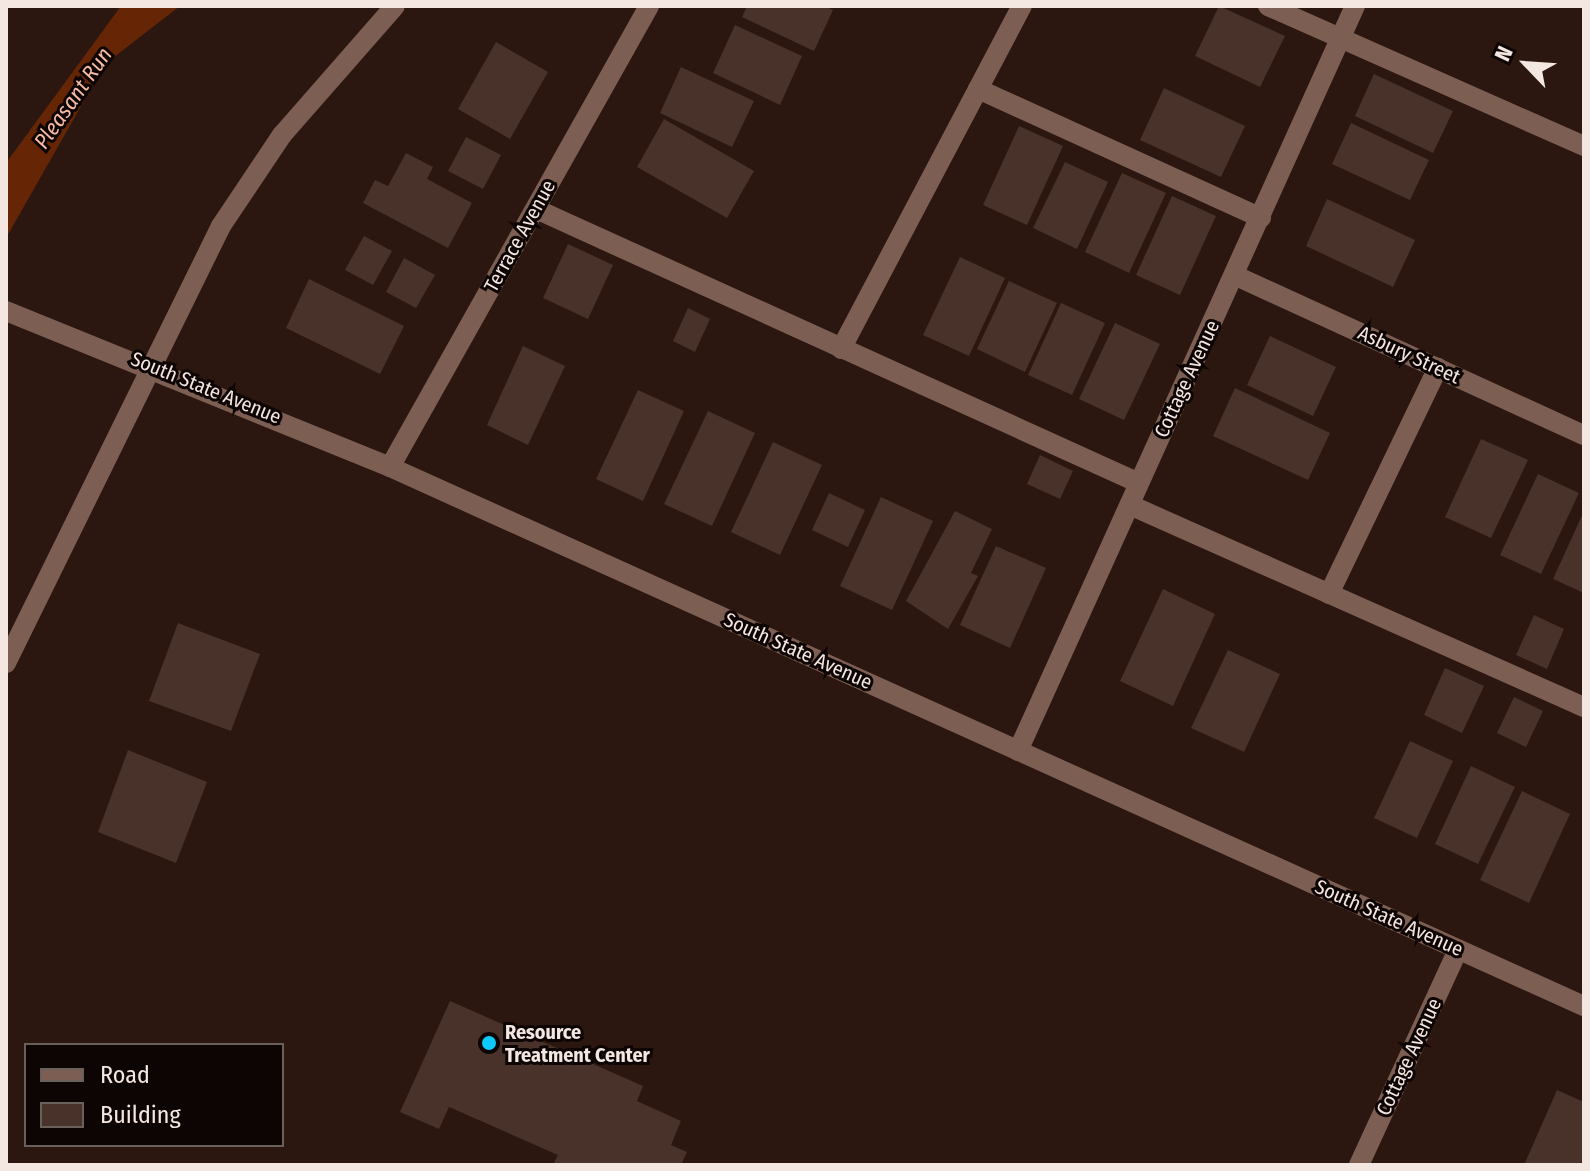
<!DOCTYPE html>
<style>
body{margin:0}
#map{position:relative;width:1590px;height:1171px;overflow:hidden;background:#2b170f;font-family:"Fira Sans Condensed",sans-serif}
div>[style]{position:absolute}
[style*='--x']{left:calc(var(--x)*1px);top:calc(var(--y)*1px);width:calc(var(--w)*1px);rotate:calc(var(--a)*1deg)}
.water>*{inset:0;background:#662606}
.building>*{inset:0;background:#48322a}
.minor>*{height:20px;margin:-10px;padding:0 10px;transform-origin:10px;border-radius:10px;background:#7d5e52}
.dots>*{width:22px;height:22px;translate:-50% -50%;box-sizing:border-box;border:4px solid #0d0503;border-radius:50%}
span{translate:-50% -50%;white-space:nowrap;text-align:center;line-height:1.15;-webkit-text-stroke:6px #0d0503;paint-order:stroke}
.street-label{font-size:20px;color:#f4e6e0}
.poi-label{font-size:20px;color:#f4e6e0;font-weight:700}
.left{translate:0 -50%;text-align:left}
.water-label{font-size:22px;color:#f8bba3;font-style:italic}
.frame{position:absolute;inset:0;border:8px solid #f4e6e0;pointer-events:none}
.legend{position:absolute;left:24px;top:1043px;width:260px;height:104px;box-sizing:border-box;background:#0d0503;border:2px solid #695f5b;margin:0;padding:10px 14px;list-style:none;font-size:24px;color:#f4e6e0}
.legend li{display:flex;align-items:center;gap:16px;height:40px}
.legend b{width:40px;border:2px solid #695f5b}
.north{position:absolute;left:1486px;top:24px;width:80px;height:80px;-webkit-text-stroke:6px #0d0503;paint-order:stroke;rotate:295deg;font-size:22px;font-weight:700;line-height:32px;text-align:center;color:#f4e6e0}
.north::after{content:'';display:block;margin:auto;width:28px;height:36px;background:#f4e6e0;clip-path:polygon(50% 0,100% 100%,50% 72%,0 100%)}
</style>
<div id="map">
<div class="water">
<div style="clip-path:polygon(121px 6px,180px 6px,105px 64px,6px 238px,6px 163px)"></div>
</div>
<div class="building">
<div style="clip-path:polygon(747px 6px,824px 6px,833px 10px,814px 51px,742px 17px)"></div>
<div style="clip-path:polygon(1219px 6px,1285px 36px,1260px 87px,1195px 56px)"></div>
<div style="clip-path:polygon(735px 25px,802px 56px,780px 105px,713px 73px)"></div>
<div style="clip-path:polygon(496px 42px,548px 72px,510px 139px,458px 109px)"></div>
<div style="clip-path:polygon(681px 67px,754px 101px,732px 147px,660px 113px)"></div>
<div style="clip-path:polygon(1374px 74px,1453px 111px,1433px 153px,1355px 116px)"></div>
<div style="clip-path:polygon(1164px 88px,1245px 126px,1221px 177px,1140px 140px)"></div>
<div style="clip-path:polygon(664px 119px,754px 171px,727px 218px,637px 167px)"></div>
<div style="clip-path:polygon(1351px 123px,1429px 160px,1410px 200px,1332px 164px)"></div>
<div style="clip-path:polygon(1019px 126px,1063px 146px,1027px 225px,983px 205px)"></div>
<div style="clip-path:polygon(466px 137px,501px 155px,483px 189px,448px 171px)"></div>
<div style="clip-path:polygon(406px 153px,433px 167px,427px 179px,472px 203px,448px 248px,363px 203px,375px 180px,388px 186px)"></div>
<div style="clip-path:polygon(1065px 162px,1108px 182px,1077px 249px,1033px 228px)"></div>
<div style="clip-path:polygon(1122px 173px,1166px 193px,1129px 273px,1085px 252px)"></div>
<div style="clip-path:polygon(1172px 196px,1216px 216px,1180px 295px,1136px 275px)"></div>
<div style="clip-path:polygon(1327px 199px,1415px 240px,1393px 287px,1306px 246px)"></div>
<div style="clip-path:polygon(364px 236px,392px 251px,373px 285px,345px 270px)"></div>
<div style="clip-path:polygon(568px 244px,613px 265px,588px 319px,543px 298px)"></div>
<div style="clip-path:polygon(960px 257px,1005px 278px,969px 356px,923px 335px)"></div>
<div style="clip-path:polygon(404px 258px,435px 275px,416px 308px,386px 292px)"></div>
<div style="clip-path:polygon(309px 279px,404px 326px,380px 374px,286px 328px)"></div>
<div style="clip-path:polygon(1009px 281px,1057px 303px,1025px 372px,977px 349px)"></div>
<div style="clip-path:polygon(1061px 303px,1105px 323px,1072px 395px,1028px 375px)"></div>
<div style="clip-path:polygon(688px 308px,710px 319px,695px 352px,673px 341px)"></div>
<div style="clip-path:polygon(1115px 323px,1160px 344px,1124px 420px,1079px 399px)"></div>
<div style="clip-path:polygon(1270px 336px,1336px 367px,1313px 416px,1247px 385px)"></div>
<div style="clip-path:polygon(523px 346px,565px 366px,528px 445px,487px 425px)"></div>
<div style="clip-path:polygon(1235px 388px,1330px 433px,1308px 480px,1213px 436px)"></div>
<div style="clip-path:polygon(638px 390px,684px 411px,643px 501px,596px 479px)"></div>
<div style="clip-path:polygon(708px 411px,755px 433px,712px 526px,664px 504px)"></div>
<div style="clip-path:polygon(1481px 439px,1528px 460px,1491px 538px,1445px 517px)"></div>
<div style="clip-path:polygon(773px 442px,822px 465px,780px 555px,731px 532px)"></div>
<div style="clip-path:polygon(1040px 455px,1073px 471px,1060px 499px,1027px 484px)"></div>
<div style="clip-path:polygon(1538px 474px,1579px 493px,1541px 574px,1500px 555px)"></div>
<div style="clip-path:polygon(829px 493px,865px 510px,848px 547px,812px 530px)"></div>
<div style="clip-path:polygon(881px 497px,933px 521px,892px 610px,840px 586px)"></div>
<div style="clip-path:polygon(955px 511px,992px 529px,971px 573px,978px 576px,948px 629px,906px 601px)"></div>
<div style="clip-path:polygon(1584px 511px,1584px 593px,1553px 579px)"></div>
<div style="clip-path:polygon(996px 546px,1046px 568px,1010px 648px,960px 625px)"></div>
<div style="clip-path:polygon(1163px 589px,1215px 614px,1173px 706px,1120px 681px)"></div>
<div style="clip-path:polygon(1534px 615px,1564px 629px,1547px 669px,1516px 655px)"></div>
<div style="clip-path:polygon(178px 623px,260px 654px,231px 731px,149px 701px)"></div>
<div style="clip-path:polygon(1228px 650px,1280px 674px,1244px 752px,1191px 728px)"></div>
<div style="clip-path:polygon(1445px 668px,1484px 686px,1462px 733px,1424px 715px)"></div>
<div style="clip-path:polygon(1514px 697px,1543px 711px,1526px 747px,1497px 733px)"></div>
<div style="clip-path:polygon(1410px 741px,1453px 761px,1417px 838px,1374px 818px)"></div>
<div style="clip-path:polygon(128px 750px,207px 782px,176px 863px,98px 832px)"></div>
<div style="clip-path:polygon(1471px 766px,1515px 787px,1478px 864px,1435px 844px)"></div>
<div style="clip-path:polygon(1522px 791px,1570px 814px,1529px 903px,1480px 880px)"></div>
<div style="clip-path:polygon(450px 1001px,643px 1086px,637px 1101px,681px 1121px,671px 1145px,687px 1152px,681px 1165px,553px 1165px,558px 1155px,449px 1107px,439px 1129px,400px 1112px)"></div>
<div style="clip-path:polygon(1557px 1090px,1584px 1102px,1584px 1156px,1580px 1165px,1524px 1165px)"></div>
</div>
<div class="minor">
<div style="--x:1268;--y:6;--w:346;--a:23.9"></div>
<div style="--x:978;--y:89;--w:311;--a:24.5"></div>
<div style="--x:536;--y:209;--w:662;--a:24.44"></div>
<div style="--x:1234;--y:275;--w:385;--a:24.6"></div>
<div style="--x:6;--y:311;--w:414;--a:22.1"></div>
<div style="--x:390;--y:467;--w:1310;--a:24.3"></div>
<div style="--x:841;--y:349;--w:388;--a:-62.2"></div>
<div style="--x:390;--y:467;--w:529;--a:-60.67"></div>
<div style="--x:1130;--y:505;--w:497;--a:24"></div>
<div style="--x:1329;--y:594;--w:251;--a:-64.3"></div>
<div style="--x:6;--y:663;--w:487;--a:-63.8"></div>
<div style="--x:221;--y:226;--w:110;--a:-56.2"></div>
<div style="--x:282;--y:135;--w:171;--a:-48.8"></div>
<div style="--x:1018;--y:751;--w:818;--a:-65.66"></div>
<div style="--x:1359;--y:1165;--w:237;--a:-65.3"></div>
</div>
<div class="dots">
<div style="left:489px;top:1043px;background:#0dcafa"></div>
</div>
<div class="street-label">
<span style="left:520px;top:236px;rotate:-61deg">Terrace Avenue</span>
<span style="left:1409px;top:355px;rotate:25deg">Asbury Street</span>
<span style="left:1187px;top:379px;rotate:-65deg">Cottage Avenue</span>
<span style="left:206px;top:388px;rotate:22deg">South State Avenue</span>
<span style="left:798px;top:651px;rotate:24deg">South State Avenue</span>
<span style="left:1389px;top:918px;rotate:24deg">South State Avenue</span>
<span style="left:1409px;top:1057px;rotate:-65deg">Cottage Avenue</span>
</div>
<div class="poi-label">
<span class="left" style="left:505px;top:1044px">Resource<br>Treatment Center</span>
</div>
<div class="water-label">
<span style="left:73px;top:98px;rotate:-55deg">Pleasant Run</span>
</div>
<div class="frame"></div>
<ul class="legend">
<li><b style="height:10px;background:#7d5e52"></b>Road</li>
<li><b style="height:22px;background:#48322a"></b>Building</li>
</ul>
<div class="north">N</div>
</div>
